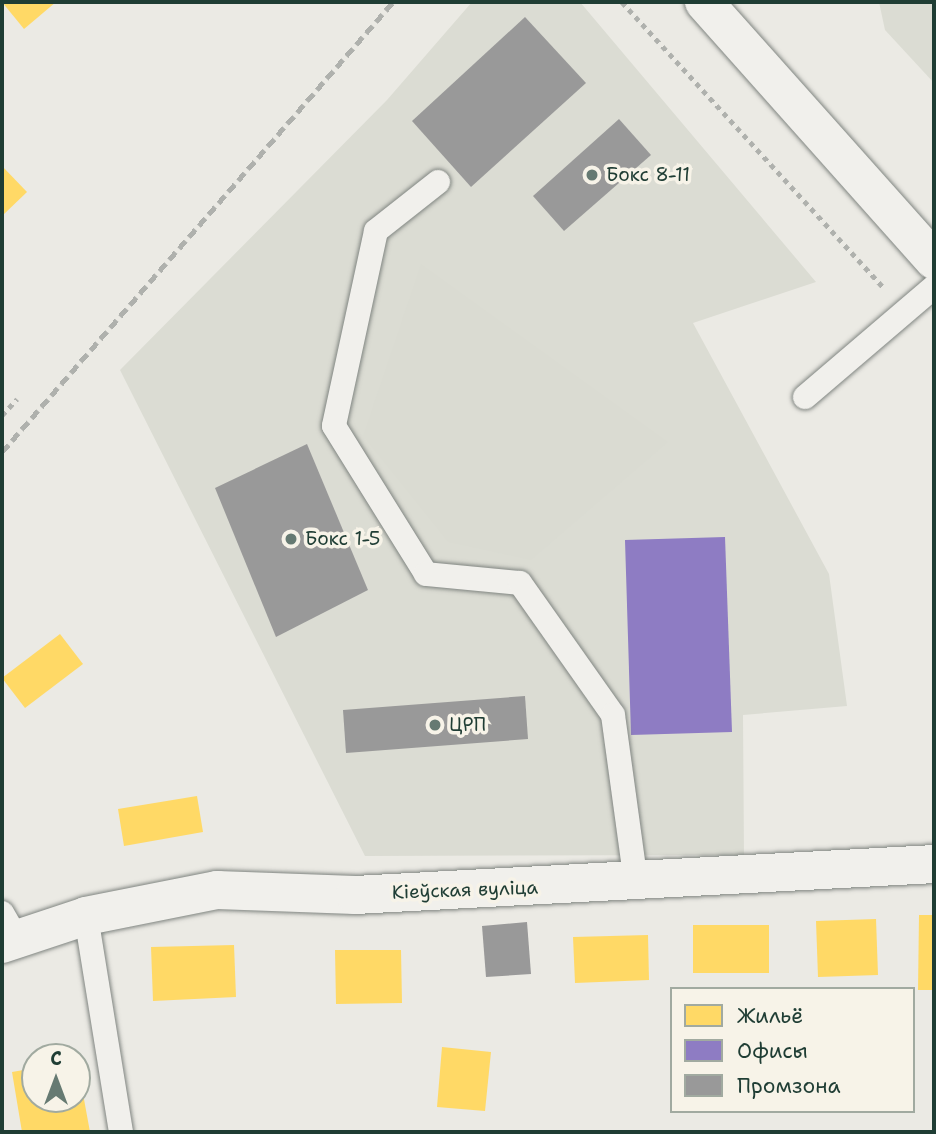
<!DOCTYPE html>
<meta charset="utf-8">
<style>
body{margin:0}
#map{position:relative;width:936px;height:1134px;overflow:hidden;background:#ebeae4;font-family:"Shantell Sans",sans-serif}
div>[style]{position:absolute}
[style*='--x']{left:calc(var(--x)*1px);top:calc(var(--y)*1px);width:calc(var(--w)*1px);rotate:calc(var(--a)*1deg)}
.built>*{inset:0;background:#dbdcd3}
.green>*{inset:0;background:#dadbd2}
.homes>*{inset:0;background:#ffd966}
.offices>*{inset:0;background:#8e7cc3}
.industry>*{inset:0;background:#999}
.path>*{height:4.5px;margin-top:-2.25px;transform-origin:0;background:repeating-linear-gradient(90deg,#afb1ad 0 5px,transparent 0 10px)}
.roads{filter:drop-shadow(0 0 2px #808581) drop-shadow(0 0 2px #808581)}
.service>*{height:24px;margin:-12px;padding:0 12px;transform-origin:12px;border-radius:12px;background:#f1f0ec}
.minor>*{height:38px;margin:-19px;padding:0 19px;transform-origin:19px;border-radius:19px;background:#f1f0ec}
.secondary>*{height:38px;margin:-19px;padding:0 19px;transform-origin:19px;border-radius:19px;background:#f1f0ec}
.rail>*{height:5px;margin-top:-2.5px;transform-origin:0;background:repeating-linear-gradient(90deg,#afb1ad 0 10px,transparent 0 15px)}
.dots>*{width:19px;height:19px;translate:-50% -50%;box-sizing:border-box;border:4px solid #f7f3e8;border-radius:50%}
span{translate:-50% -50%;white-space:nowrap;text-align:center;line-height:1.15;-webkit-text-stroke:7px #f7f3e8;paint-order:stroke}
.poi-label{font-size:19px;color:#1f3d34}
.left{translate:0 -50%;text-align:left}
.street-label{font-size:19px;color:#1f3d34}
.frame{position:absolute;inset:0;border:4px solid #1f3d34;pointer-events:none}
.legend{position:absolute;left:670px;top:987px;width:245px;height:126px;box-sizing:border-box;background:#f7f3e8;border:2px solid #a1aaa0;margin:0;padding:9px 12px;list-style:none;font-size:21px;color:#1f3d34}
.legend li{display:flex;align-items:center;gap:14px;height:35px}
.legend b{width:35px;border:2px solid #a1aaa0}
.north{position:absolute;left:21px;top:1043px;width:70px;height:70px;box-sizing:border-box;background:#f7f3e8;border:2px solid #a1aaa0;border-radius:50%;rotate:0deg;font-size:19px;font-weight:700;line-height:28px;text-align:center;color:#1f3d34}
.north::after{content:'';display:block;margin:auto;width:24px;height:32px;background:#667a72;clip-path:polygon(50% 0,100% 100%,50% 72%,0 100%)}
</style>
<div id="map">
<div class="built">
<div style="clip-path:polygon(472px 2px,580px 2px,816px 282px,693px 323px,829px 574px,847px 706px,743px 715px,744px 855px,365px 856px,120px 370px,387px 100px)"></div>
<div style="clip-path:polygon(879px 2px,934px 2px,934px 83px,885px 30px)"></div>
</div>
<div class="green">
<div style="clip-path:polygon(421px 264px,668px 442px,531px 560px,448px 542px,363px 436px)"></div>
</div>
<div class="homes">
<div style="clip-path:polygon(2px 2px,56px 2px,24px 29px)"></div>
<div style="clip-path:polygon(2px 166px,27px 192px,2px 216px)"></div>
<div style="clip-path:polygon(60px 634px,83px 664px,25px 708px,2px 678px)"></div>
<div style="clip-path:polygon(197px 796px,203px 832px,124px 846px,118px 809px)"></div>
<div style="clip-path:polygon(919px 915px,934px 915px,934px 990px,918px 990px)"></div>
<div style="clip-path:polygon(876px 919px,878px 975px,818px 977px,816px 921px)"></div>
<div style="clip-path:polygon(693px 925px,769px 925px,769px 973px,693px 973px)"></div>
<div style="clip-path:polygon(648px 935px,649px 980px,575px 983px,573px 937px)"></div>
<div style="clip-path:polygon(234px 945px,236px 997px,153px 1001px,151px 947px)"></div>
<div style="clip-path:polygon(335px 950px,401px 950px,402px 1003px,336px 1004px)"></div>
<div style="clip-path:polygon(442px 1047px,491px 1052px,485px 1111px,437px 1107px)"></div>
<div style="clip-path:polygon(77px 1061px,90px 1132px,22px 1132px,12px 1072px,35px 1068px,35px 1099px,77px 1099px)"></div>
</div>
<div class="offices">
<div style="clip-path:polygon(725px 537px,732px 732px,631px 735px,625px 540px)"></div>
</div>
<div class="industry">
<div style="clip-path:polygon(525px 17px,586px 83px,471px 187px,412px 121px)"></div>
<div style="clip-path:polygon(619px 119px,651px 155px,564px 231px,533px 196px)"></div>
<div style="clip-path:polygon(307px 444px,368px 590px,276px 637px,215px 488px)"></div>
<div style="clip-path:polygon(525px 696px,528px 739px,346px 753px,343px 710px)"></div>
<div style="clip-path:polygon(527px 922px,531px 974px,486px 977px,482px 926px)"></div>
</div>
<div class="path">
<div style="--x:622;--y:2;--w:388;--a:47.5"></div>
<div style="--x:2;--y:415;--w:22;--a:-47"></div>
</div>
<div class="roads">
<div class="service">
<div style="--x:438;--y:182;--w:79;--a:141.7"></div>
<div style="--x:376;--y:231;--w:199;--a:102.2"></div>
<div style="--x:334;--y:426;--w:174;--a:58.1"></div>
<div style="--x:426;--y:574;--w:94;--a:5.5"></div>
<div style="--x:520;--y:583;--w:161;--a:54.8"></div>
<div style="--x:613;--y:715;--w:169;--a:82.2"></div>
<div style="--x:805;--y:397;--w:170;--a:-40.5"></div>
<div style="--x:2;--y:913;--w:30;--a:60"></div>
<div style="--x:86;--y:916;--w:219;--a:80.8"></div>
</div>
<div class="minor">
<div style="--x:2;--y:944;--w:89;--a:-18.4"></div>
<div style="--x:86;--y:916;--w:134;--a:-11.2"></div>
<div style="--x:217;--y:890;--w:138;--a:2.1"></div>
<div style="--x:355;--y:895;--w:580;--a:-3.06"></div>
</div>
<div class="secondary">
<div style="--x:704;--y:2;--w:346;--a:48.3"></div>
</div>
</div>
<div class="rail">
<div style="--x:2;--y:452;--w:596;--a:-49.01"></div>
</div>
<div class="dots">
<div style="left:592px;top:175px;background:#667a72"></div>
<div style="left:291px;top:539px;background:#667a72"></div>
<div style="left:435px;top:725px;background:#667a72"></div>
</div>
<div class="poi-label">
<span class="left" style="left:606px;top:175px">Бокс 8-11</span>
<span class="left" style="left:305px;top:539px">Бокс 1-5</span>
<span class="left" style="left:449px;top:725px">ЦРП</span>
</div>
<div class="street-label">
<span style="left:465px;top:890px;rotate:-2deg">Кіеўская вуліца</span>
</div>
<div class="frame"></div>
<ul class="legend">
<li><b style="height:19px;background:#ffd966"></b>Жильё</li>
<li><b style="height:19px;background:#8e7cc3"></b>Офисы</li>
<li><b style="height:19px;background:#999"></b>Промзона</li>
</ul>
<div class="north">С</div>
</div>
